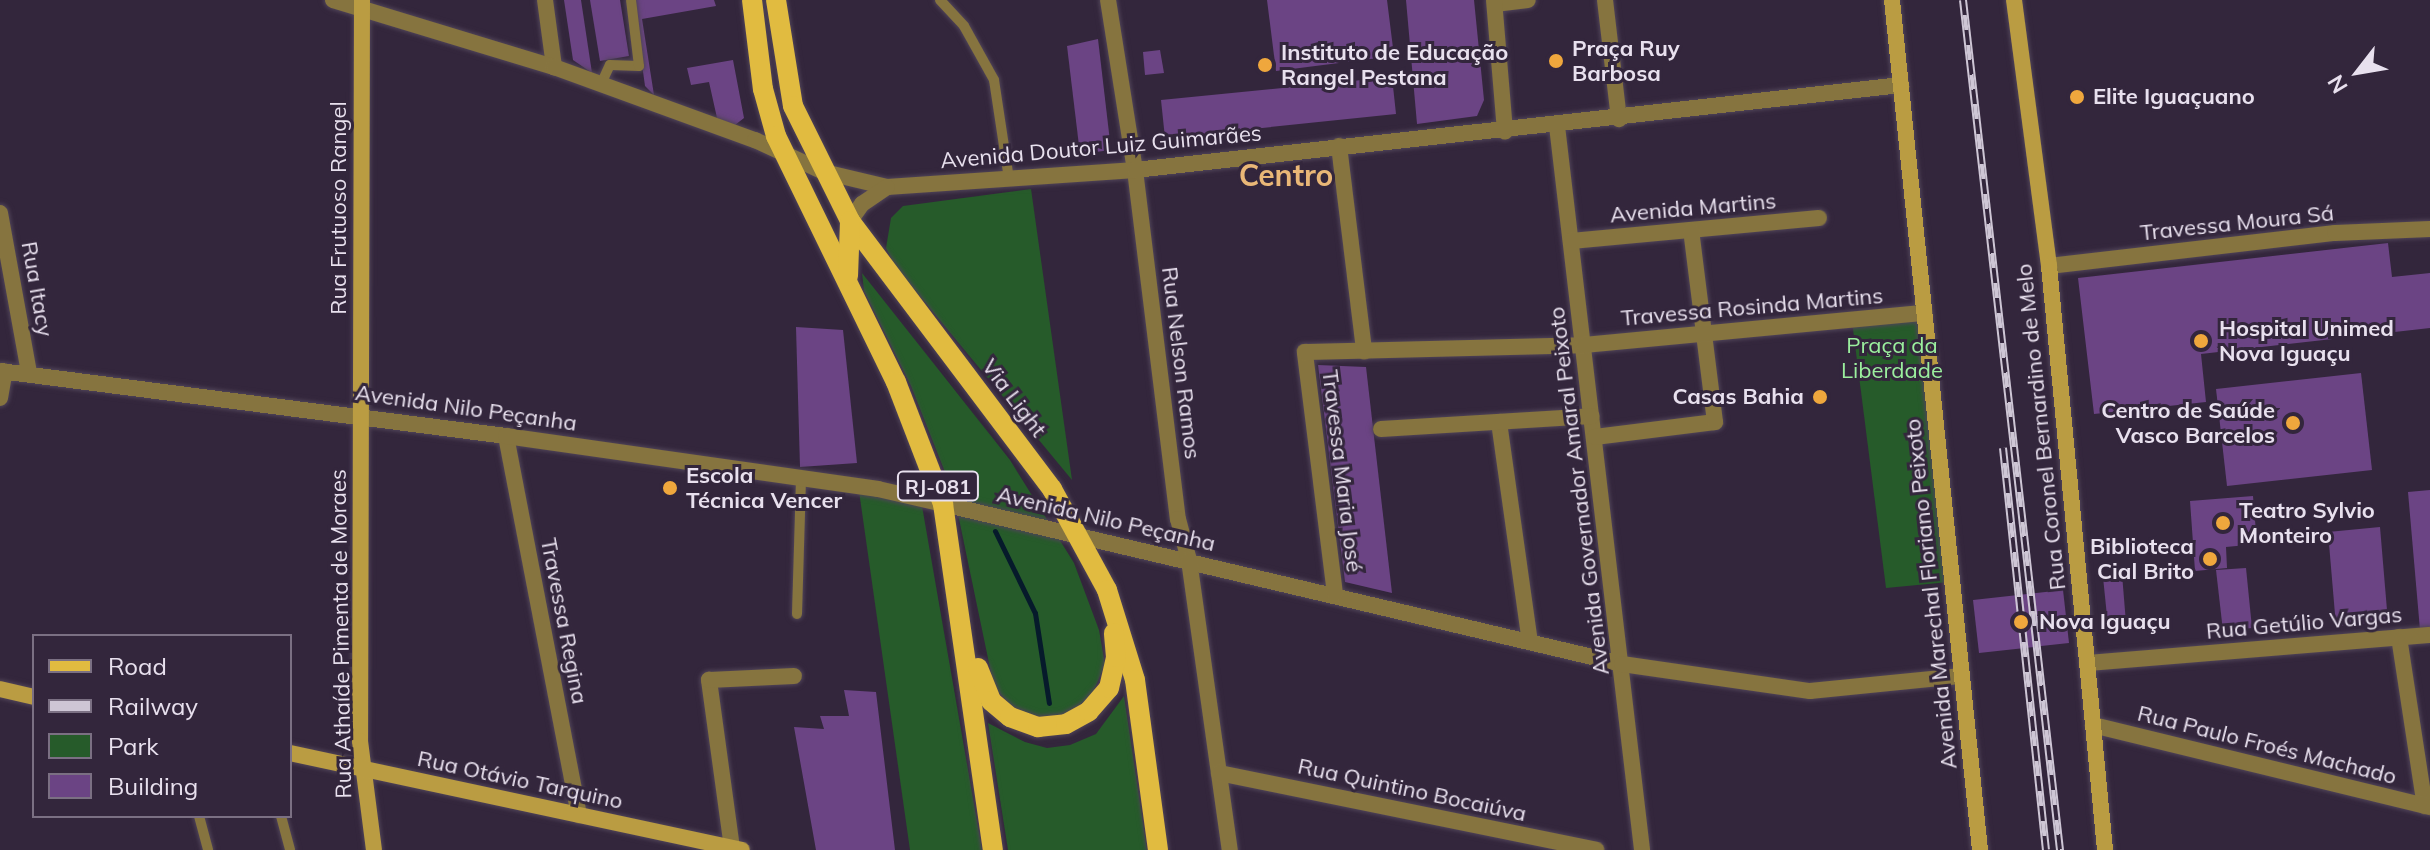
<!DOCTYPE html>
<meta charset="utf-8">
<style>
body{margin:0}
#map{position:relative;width:2430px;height:850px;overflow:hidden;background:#33263c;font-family:Mulish,sans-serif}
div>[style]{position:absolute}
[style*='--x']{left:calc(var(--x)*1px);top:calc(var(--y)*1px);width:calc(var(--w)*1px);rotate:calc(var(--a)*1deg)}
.green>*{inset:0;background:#265b2a}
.stream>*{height:5px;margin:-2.5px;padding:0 2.5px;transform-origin:2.5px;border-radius:2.5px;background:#061a2b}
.building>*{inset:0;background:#6b4484}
.roads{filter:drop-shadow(0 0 2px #504458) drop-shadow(0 0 2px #504458)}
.service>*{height:10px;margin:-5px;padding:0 5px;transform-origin:5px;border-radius:5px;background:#86743f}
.pedestrian>*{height:16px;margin:-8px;padding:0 8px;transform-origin:8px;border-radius:8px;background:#86743f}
.minor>*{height:16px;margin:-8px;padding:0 8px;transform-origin:8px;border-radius:8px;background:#86743f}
.tertiary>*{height:16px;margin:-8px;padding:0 8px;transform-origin:8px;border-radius:8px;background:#86743f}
.secondary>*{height:16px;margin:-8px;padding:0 8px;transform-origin:8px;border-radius:8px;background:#ba9c42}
.primary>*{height:20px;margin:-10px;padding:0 10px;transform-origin:10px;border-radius:10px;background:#e1bb40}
.rail>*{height:8px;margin-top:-4px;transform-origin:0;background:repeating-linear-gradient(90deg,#33263c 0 15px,#cec6d5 0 30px);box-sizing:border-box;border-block:2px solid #cec6d5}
.dots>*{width:22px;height:22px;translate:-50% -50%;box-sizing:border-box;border:4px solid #33263c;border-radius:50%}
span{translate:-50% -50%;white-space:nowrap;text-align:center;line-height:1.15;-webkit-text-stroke:6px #33263c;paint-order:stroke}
.shield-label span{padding:2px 6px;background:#33263c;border:2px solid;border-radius:6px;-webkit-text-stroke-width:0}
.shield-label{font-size:20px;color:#e8e0ee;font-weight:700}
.poi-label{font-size:22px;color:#e8e0ee;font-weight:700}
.left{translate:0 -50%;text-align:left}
.right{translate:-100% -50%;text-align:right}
.street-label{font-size:22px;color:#e8e0ee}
.park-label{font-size:22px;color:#9bef9e}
.district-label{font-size:30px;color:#e9b777;font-weight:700}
.legend{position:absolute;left:32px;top:634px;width:260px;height:184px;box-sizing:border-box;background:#33263c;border:2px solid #7b7083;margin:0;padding:10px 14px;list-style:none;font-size:24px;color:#e8e0ee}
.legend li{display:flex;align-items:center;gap:16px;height:40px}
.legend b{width:40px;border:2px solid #7b7083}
.north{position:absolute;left:2318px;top:32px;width:80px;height:80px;-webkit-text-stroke:6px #33263c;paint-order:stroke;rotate:239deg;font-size:22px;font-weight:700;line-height:32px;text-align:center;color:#e8e0ee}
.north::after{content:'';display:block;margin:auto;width:28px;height:36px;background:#e8e0ee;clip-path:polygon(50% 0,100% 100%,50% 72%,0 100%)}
</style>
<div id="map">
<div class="green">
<div style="clip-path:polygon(1031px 189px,1072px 480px,895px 266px,886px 248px,891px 218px,903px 206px)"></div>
<div style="clip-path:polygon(862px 273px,1010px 460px,1074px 563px,1099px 630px,1105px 664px,1092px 695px,1066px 717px,1043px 720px,1013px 708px,994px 687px,954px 495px,911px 386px,864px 291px)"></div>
<div style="clip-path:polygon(1923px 315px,1949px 582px,1886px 588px,1852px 321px)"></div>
<div style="clip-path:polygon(859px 491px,922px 506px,982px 850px,910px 850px)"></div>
<div style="clip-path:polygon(1124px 696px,1147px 850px,1008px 850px,988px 723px,1025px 742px,1047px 748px,1070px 745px,1096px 734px)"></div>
</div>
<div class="stream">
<div style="--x:995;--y:531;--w:91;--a:64"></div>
<div style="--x:1035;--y:613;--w:91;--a:81.2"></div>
</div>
<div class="building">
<div style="clip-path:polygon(564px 0,581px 0,592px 73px,573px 60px)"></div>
<div style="clip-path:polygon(590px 0,620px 0,629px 56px,600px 61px)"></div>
<div style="clip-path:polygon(633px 0,714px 0,716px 6px,642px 19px,654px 95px,645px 86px)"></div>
<div style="clip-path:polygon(1267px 0,1387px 0,1394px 56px,1276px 71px)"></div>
<div style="clip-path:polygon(1406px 0,1474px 0,1484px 100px,1477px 116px,1417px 124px)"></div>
<div style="clip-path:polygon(1098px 39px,1111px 150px,1080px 154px,1067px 46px)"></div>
<div style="clip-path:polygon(1160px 50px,1164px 73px,1145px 75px,1143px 52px)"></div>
<div style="clip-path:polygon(733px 60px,744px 118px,735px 125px,717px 118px,709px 82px,691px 85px,687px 68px)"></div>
<div style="clip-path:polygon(1392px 77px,1396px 114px,1165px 138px,1161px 100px)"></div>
<div style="clip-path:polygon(2388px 243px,2392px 277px,2430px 273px,2430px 328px,2201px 354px,2206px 402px,2094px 414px,2078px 278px)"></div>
<div style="clip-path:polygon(796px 327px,843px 330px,857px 463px,800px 467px)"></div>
<div style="clip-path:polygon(1318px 365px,1366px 367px,1392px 593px,1345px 582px)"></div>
<div style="clip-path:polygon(2361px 373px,2372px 470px,2227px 486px,2216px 389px)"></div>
<div style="clip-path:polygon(2430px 490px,2430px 629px,2420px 630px,2408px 492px)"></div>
<div style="clip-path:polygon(2253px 496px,2257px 544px,2226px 547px,2227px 568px,2195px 571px,2190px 501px)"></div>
<div style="clip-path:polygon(2380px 527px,2388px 622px,2336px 626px,2328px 532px)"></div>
<div style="clip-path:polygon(2246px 568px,2252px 628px,2223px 631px,2216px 570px)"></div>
<div style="clip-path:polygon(2117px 569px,2122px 574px,2126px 623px,2118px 632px,2108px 626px,2103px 577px)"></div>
<div style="clip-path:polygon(2063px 590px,2069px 643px,1979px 653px,1973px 600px)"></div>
<div style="clip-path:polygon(844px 690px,876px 692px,895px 850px,816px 850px,794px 727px,824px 729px,820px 716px,849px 716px)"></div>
</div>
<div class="roads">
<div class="service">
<div style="--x:940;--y:0;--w:35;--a:47"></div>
<div style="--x:964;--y:26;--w:62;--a:60.9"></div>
<div style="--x:994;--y:80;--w:100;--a:81.4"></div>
<div style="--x:601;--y:84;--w:21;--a:-65"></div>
<div style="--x:610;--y:65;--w:29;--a:2"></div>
<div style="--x:639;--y:66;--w:66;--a:-96.9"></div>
<div style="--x:797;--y:614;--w:136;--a:-88.3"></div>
<div style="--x:199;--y:816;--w:35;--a:75"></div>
<div style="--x:281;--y:816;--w:35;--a:75"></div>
</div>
<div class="pedestrian">
<div style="--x:1605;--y:0;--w:120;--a:83.3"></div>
<div style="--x:1495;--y:4;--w:33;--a:-7"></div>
<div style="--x:1557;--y:126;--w:729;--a:83.3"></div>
<div style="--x:1571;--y:241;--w:249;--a:-5.3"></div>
<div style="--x:1499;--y:422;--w:222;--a:82"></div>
<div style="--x:1381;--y:429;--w:211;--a:-3.5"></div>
<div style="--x:1595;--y:437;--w:121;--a:-7.1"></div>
<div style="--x:1715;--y:422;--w:193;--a:-97.1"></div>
<div style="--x:943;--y:504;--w:698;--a:13.26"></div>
<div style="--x:1622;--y:664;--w:190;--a:8.2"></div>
<div style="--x:1810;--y:691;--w:150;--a:-5.7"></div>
<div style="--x:1335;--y:594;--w:244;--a:-97.1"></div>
<div style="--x:1305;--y:352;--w:279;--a:-1.4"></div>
<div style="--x:1584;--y:345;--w:342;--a:-5.4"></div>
</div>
<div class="minor">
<div style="--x:545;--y:0;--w:68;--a:82.3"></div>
<div style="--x:1108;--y:0;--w:172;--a:81"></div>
<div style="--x:1135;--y:170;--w:352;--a:83"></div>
<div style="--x:1178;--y:519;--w:42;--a:75"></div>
<div style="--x:1189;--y:560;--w:293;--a:82"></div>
<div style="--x:1494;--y:0;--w:132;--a:85.2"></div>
<div style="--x:1339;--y:146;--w:207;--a:83"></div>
<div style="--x:824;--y:172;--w:65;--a:13.4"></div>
<div style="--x:887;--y:187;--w:249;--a:-3.9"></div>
<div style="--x:1135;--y:170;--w:771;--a:-6.33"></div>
<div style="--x:0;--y:213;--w:163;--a:79.7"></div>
<div style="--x:850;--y:221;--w:21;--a:-55"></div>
<div style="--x:862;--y:204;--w:30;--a:-34"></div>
<div style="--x:2049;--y:266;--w:288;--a:-6.6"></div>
<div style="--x:2335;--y:233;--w:95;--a:-2.4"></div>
<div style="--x:0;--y:398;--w:27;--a:-80"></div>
<div style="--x:506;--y:436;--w:386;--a:79.1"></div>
<div style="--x:2399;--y:637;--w:171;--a:81.3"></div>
<div style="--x:2087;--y:663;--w:344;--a:-4.7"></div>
<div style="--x:2093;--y:725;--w:347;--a:13.7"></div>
<div style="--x:1219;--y:773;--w:385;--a:11.5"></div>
<div style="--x:732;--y:848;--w:170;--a:-97.8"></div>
<div style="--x:709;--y:680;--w:85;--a:-2.7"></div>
</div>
<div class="tertiary">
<div style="--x:333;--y:0;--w:231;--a:16.9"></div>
<div style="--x:554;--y:67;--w:214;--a:20"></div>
<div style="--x:755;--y:140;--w:76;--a:24.9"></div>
<div style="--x:0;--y:371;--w:510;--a:7.32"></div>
<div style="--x:506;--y:436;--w:376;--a:8.1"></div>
<div style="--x:878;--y:489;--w:67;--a:13"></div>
</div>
<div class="secondary">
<div style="--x:362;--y:0;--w:741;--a:90.15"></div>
<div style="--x:360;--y:741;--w:110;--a:82.7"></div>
<div style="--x:1892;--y:0;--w:855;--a:84.09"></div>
<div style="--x:2014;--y:0;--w:268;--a:82.5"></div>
<div style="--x:2049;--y:266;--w:587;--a:84.52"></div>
<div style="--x:0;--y:689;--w:35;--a:13"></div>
<div style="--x:290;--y:753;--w:462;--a:12.1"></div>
</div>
<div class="primary">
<div style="--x:752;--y:0;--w:90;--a:83"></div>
<div style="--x:763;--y:89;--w:49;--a:74.5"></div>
<div style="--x:776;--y:136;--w:274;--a:64"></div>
<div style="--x:896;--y:382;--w:131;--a:68.9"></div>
<div style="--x:943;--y:504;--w:350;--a:81.8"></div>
<div style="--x:776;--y:0;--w:107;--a:80.9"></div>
<div style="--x:793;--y:106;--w:128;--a:63.6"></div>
<div style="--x:850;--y:221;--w:336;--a:53"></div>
<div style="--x:1052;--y:489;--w:115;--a:61.4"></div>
<div style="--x:1107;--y:590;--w:94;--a:72.7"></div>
<div style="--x:1135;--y:680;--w:172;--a:82.3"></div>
<div style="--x:848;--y:276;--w:55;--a:-87.9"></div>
<div style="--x:978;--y:668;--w:35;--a:68"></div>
<div style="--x:991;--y:701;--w:25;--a:40"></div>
<div style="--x:1010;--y:717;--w:30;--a:20"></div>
<div style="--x:1038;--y:727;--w:28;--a:-6"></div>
<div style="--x:1066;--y:724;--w:26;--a:-29"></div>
<div style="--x:1089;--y:711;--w:30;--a:-49"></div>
<div style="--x:1109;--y:688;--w:32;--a:-77"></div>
<div style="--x:1116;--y:657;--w:24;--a:-95"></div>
</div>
</div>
<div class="rail">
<div style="--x:1963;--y:0;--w:856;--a:83.49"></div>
<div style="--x:2003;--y:448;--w:404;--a:83.9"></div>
</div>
<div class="dots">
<div style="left:1556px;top:61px;background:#efa73d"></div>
<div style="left:1265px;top:65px;background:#efa73d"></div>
<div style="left:2077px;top:97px;background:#efa73d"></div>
<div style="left:2201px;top:341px;background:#efa73d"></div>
<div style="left:1820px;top:397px;background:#efa73d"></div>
<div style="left:2293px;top:423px;background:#efa73d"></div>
<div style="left:670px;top:488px;background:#efa73d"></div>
<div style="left:2223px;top:523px;background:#efa73d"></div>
<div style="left:2210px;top:559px;background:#efa73d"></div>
<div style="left:2021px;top:622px;background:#efa73d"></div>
</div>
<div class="shield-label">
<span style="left:938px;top:486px">RJ-081</span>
</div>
<div class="poi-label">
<span class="left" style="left:1572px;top:61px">Praça Ruy<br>Barbosa</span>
<span class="left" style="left:1281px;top:65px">Instituto de Educação<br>Rangel Pestana</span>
<span class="left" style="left:2093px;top:97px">Elite Iguaçuano</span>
<span class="left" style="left:2219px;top:341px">Hospital Unimed<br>Nova Iguaçu</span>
<span class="right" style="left:1804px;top:397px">Casas Bahia</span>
<span class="right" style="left:2275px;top:423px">Centro de Saúde<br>Vasco Barcelos</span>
<span class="left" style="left:686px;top:488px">Escola<br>Técnica Vencer</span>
<span class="left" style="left:2239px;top:523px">Teatro Sylvio<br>Monteiro</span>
<span class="right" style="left:2194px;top:559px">Biblioteca<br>Cial Brito</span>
<span class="left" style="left:2039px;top:622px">Nova Iguaçu</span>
</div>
<div class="street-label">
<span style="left:1101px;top:147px;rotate:-5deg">Avenida Doutor Luiz Guimarães</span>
<span style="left:339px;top:208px;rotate:-90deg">Rua Frutuoso Rangel</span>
<span style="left:1693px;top:208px;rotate:-5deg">Avenida Martins</span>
<span style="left:2237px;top:223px;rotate:-6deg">Travessa Moura Sá</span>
<span style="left:37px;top:289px;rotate:80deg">Rua Itacy</span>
<span style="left:1752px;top:307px;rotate:-5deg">Travessa Rosinda Martins</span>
<span style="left:1181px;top:363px;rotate:83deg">Rua Nelson Ramos</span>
<span style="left:1014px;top:398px;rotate:53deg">Via Light</span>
<span style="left:466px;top:408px;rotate:8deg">Avenida Nilo Peçanha</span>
<span style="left:2041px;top:427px;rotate:-96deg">Rua Coronel Bernardino de Melo</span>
<span style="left:1342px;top:471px;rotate:83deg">Travessa Maria José</span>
<span style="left:1579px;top:491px;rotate:-97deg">Avenida Governador Amaral Peixoto</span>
<span style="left:1106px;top:519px;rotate:13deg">Avenida Nilo Peçanha</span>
<span style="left:1931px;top:594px;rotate:-96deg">Avenida Marechal Floriano Peixoto</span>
<span style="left:564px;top:621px;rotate:79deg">Travessa Regina</span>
<span style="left:2304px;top:623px;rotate:-5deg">Rua Getúlio Vargas</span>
<span style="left:341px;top:634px;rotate:-91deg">Rua Athaíde Pimenta de Moraes</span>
<span style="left:2267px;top:745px;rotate:14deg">Rua Paulo Froés Machado</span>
<span style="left:520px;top:780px;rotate:12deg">Rua Otávio Tarquino</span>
<span style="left:1412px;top:790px;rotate:12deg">Rua Quintino Bocaiúva</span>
</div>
<div class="park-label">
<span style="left:1892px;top:358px">Praça da<br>Liberdade</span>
</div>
<div class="district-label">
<span style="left:1286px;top:175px">Centro</span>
</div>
<ul class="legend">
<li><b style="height:10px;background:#e1bb40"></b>Road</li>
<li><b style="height:10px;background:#cec6d5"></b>Railway</li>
<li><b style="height:22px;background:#265b2a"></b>Park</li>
<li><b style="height:22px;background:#6b4484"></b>Building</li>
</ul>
<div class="north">N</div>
</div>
